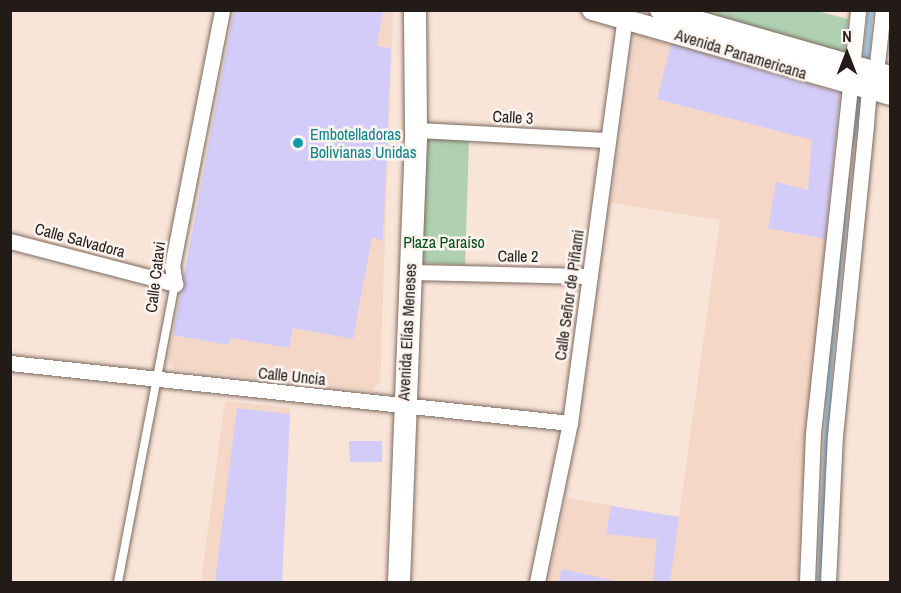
<!DOCTYPE html>
<meta charset="utf-8">
<style>
body{margin:0}
#map{position:relative;width:901px;height:593px;overflow:hidden;background:#f9e4d8;font-family:"Archivo Narrow",sans-serif}
div>[style]{position:absolute}
[style*='--x']{left:calc(var(--x)*1px);top:calc(var(--y)*1px);width:calc(var(--w)*1px);rotate:calc(var(--a)*1deg)}
.built>*{inset:0;background:#f4d7c7}
.green>*{inset:0;background:#afd1b2}
.stream>*{height:4.5px;margin:-2.25px;padding:0 2.25px;transform-origin:2.25px;border-radius:2.25px;background:#9dd5f7}
.building>*{inset:0;background:#d3ccf8}
.roads{filter:drop-shadow(0 0 2px #7c6a5f) drop-shadow(0 0 2px #7c6a5f)}
.lane>*{height:8px;margin:-4px;padding:0 4px;transform-origin:4px;border-radius:4px;background:#fff}
.street>*{height:15px;margin:-7.5px;padding:0 7.5px;transform-origin:7.5px;border-radius:7.5px;background:#fff}
.secondary>*{height:20px;margin:-10px;padding:0 10px;transform-origin:10px;border-radius:10px;background:#fff}
.primary>*{height:22px;margin:-11px;padding:0 11px;transform-origin:11px;border-radius:11px;background:#fff}
.dots>*{width:16px;height:16px;translate:-50% -50%;box-sizing:border-box;border:3px solid #fdf4ef;border-radius:50%}
span{translate:-50% -50%;white-space:nowrap;text-align:center;line-height:1.15;-webkit-text-stroke:5px #fdf4ef;paint-order:stroke}
.street-label{font-size:16px;color:#221b17}
.culture-label{font-size:16px;color:#0d838f}
.left{translate:0 -50%;text-align:left}
.park-label{font-size:16px;color:#024d1a}
.frame{position:absolute;inset:0;border:12px solid #221b17;pointer-events:none}
.north{position:absolute;left:817px;top:24px;width:60px;height:60px;-webkit-text-stroke:4px #fdf4ef;paint-order:stroke;rotate:0deg;font-size:16px;font-weight:700;line-height:24px;text-align:center;color:#221b17}
.north::after{content:'';display:block;margin:auto;width:21px;height:27px;background:#221b17;clip-path:polygon(50% 0,100% 100%,50% 72%,0 100%)}
</style>
<div id="map">
<div class="built">
<div style="clip-path:polygon(234px 11px,393px 11px,380px 381px,372px 391px,174px 369px,168px 359px)"></div>
<div style="clip-path:polygon(635px 34px,840px 93px,799px 524px,798px 582px,548px 582px,566px 498px,679px 517px,720px 220px,611px 203px)"></div>
<div style="clip-path:polygon(225px 401px,290px 408px,282px 582px,201px 582px)"></div>
</div>
<div class="green">
<div style="clip-path:polygon(691px 11px,817px 11px,848px 19px,844px 54px)"></div>
<div style="clip-path:polygon(434px 138px,469px 138px,465px 265px,422px 263px,426px 142px)"></div>
</div>
<div class="stream">
<div style="--x:866;--y:56;--w:46;--a:-85"></div>
<div style="--x:851;--y:144;--w:45;--a:-79.7"></div>
<div style="--x:819;--y:582;--w:222;--a:-87.2"></div>
<div style="--x:830;--y:360;--w:182;--a:-84.6"></div>
</div>
<div class="building">
<div style="clip-path:polygon(234px 10px,383px 10px,377px 46px,391px 48px,383px 241px,372px 237px,353px 339px,293px 328px,289px 348px,231px 338px,229px 345px,173px 335px)"></div>
<div style="clip-path:polygon(671px 44px,840px 93px,825px 239px,768px 228px,776px 182px,808px 190px,812px 140px,657px 99px)"></div>
<div style="clip-path:polygon(237px 408px,290px 414px,282px 582px,215px 582px)"></div>
<div style="clip-path:polygon(349px 441px,382px 441px,382px 462px,350px 462px)"></div>
<div style="clip-path:polygon(611px 506px,679px 517px,670px 582px,653px 582px,657px 539px,606px 534px)"></div>
<div style="clip-path:polygon(562px 569px,620px 582px,559px 582px)"></div>
</div>
<div class="roads">
<div class="lane">
<div style="--x:118;--y:582;--w:303;--a:-79.2"></div>
</div>
<div class="street">
<div style="--x:416;--y:130;--w:192;--a:3"></div>
<div style="--x:10;--y:241;--w:171;--a:14.6"></div>
<div style="--x:175;--y:284;--w:18;--a:-99"></div>
<div style="--x:172;--y:266;--w:261;--a:-78.9"></div>
<div style="--x:410;--y:272;--w:180;--a:1.3"></div>
<div style="--x:10;--y:363;--w:563;--a:6.12"></div>
<div style="--x:537;--y:582;--w:162;--a:-78.3"></div>
<div style="--x:570;--y:423;--w:416;--a:-82.3"></div>
<div style="--x:807;--y:582;--w:149;--a:-87.7"></div>
<div style="--x:813;--y:433;--w:425;--a:-83.9"></div>
<div style="--x:828;--y:582;--w:146;--a:-87.3"></div>
<div style="--x:835;--y:436;--w:315;--a:-84.3"></div>
<div style="--x:866;--y:123;--w:32;--a:-85"></div>
<div style="--x:869;--y:91;--w:19;--a:-69"></div>
<div style="--x:876;--y:73;--w:63;--a:-83.7"></div>
</div>
<div class="secondary">
<div style="--x:592;--y:10;--w:310;--a:15.9"></div>
<div style="--x:660;--y:10;--w:239;--a:16"></div>
</div>
<div class="primary">
<div style="--x:399;--y:582;--w:452;--a:-87.8"></div>
<div style="--x:416;--y:130;--w:120;--a:-90.5"></div>
</div>
</div>
<div class="dots">
<div style="left:298px;top:143px;background:#0f9aa8"></div>
</div>
<div class="street-label">
<span style="left:741px;top:54px;rotate:17deg">Avenida Panamericana</span>
<span style="left:513px;top:117px;rotate:3deg">Calle 3</span>
<span style="left:80px;top:240px;rotate:15deg">Calle Salvadora</span>
<span style="left:518px;top:256px;rotate:1deg">Calle 2</span>
<span style="left:155px;top:277px;rotate:-83deg">Calle Catavi</span>
<span style="left:569px;top:295px;rotate:-82deg">Calle Señor de Piñami</span>
<span style="left:407px;top:332px;rotate:-87deg">Avenida Elías Meneses</span>
<span style="left:292px;top:376px;rotate:6deg">Calle Uncia</span>
</div>
<div class="culture-label">
<span class="left" style="left:310px;top:143px">Embotelladoras<br>Bolivianas Unidas</span>
</div>
<div class="park-label">
<span style="left:444px;top:242px">Plaza Paraíso</span>
</div>
<div class="frame"></div>
<div class="north">N</div>
</div>
